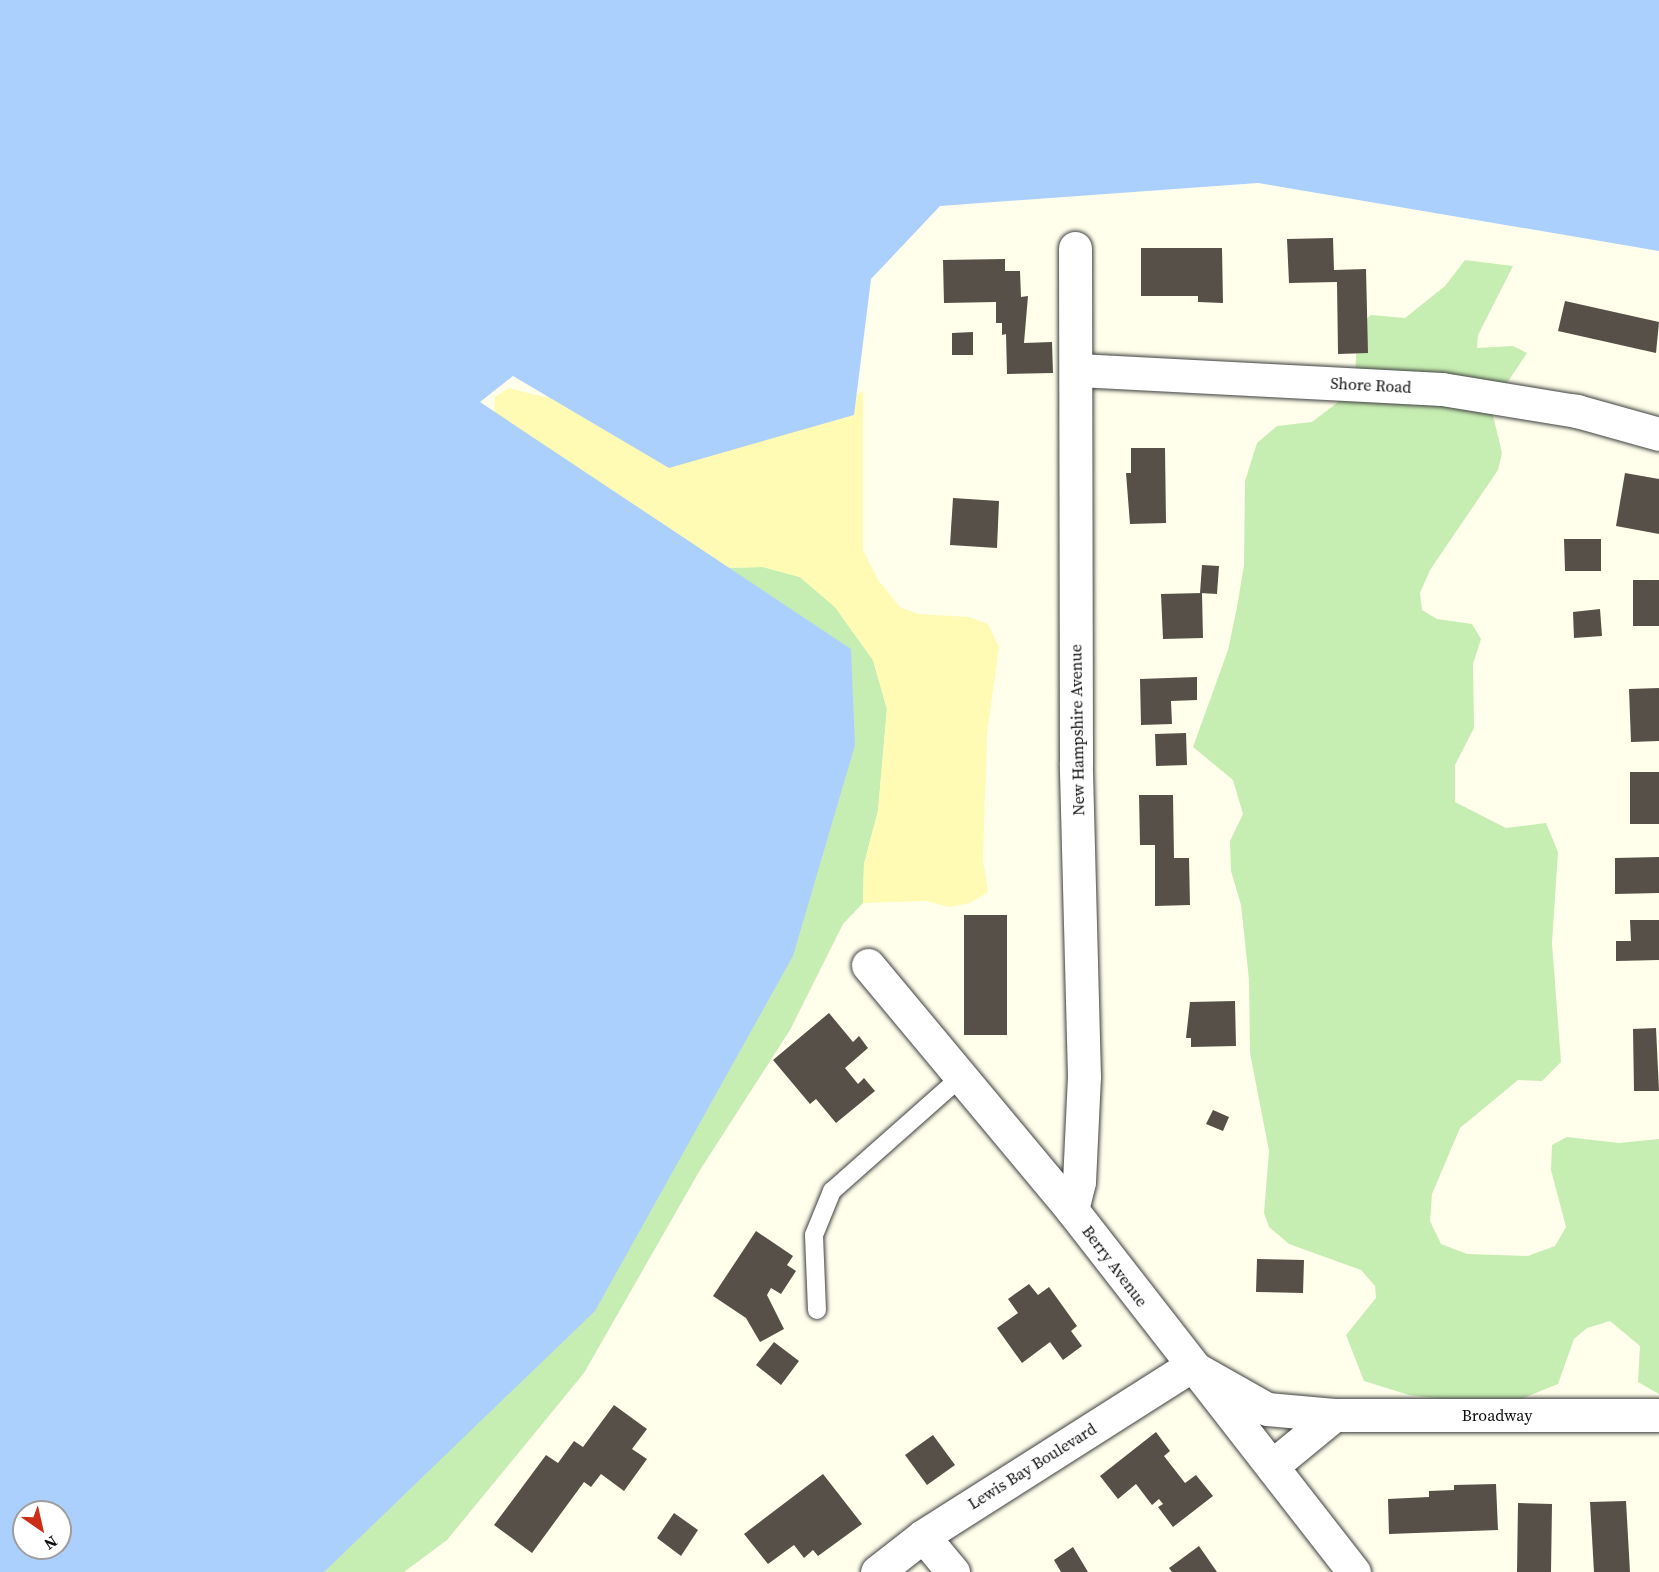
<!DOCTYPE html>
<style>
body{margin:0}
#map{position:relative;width:1659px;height:1572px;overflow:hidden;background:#ffffec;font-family:"Source Serif 4",serif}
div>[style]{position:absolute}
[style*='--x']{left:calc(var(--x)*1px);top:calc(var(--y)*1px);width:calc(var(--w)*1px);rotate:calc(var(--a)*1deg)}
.green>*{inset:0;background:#c7eeb2}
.sand>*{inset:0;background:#fffbb4}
.water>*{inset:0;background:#abd0fd}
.building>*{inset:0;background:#575048}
.roads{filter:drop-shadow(0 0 2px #404040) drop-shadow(0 0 2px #404040)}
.service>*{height:18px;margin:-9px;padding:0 9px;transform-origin:9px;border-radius:9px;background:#fff}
.minor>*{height:33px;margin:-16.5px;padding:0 16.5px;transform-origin:16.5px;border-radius:16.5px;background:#fff}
.tertiary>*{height:33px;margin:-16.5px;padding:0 16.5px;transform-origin:16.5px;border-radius:16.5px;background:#fff}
span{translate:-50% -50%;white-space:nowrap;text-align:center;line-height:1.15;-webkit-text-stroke:6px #fff;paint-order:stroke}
.street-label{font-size:16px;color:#0d0d0d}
.north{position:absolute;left:12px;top:1500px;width:60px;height:60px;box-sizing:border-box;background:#fff;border:2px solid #9e9e9e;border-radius:50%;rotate:146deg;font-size:16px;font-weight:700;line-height:24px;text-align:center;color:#0d0d0d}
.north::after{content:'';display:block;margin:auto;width:21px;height:27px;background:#cb2d16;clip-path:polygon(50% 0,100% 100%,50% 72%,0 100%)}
</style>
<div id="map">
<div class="green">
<div style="clip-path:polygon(1465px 260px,1513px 266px,1478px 335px,1477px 348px,1513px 346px,1527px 353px,1491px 407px,1502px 453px,1498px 470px,1430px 570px,1420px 593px,1422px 610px,1437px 619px,1472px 624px,1481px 639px,1473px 664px,1474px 728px,1455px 765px,1455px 802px,1506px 828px,1546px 823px,1558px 852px,1552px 943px,1561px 1062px,1542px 1081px,1518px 1080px,1460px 1128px,1432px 1194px,1430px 1221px,1441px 1244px,1467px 1254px,1528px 1256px,1555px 1246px,1566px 1227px,1551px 1170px,1552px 1145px,1567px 1137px,1619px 1143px,1659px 1139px,1659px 1394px,1638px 1382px,1640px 1346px,1610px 1321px,1587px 1328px,1574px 1339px,1558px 1384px,1521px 1399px,1468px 1402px,1409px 1395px,1364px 1381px,1346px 1335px,1376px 1298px,1375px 1286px,1361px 1270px,1289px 1244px,1269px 1227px,1264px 1213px,1269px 1151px,1250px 1053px,1249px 980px,1241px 905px,1231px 871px,1230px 841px,1243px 814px,1233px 780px,1193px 747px,1228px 650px,1237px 607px,1244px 565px,1245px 481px,1257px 443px,1277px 426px,1312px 422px,1337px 403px,1355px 375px,1358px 327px,1371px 315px,1405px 318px,1445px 286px)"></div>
<div style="clip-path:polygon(763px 567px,800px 577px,835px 607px,873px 660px,887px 709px,878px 811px,864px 864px,863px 903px,843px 924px,790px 1030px,700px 1170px,584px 1373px,447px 1540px,404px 1572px,91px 1572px,717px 568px)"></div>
</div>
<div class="sand">
<div style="clip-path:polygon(509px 388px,544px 397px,830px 409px,863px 391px,863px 550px,878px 580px,900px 607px,918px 614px,969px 617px,988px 624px,999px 647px,987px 734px,983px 860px,988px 892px,970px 903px,949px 907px,927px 901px,863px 903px,864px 864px,878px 811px,887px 709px,873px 660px,835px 607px,800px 577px,763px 567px,717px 568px,494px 414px,495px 397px)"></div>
</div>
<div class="water">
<div style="clip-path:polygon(evenodd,0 0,1659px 0,1659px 251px,1258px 183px,940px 206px,871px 279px,854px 415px,669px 468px,513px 376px,480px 402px,851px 649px,855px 745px,793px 956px,595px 1311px,324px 1572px,0 1572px,0 0,24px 1512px,60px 1512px,60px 1548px,24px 1548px,24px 1512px)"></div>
</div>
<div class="building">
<div style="clip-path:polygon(1333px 238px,1334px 270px,1366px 269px,1368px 353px,1338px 354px,1337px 282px,1289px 283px,1287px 239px)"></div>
<div style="clip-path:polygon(1141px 248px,1222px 248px,1223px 303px,1198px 302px,1198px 296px,1141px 296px)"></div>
<div style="clip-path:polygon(1005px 259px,1005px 271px,1020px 271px,1021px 297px,1028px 296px,1024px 343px,1052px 342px,1053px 373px,1007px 374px,1006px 334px,1002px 335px,1002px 323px,996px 323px,996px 302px,944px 303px,943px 260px)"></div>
<div style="clip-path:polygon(1565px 301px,1659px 322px,1656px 353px,1558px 331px)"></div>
<div style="clip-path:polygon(973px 332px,973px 355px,952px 355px,952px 333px)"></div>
<div style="clip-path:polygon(1131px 448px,1165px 448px,1166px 523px,1130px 524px,1126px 473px,1131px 473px)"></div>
<div style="clip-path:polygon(1625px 473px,1659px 479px,1659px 534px,1616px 526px)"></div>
<div style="clip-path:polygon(953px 498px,999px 501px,997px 548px,950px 545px)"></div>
<div style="clip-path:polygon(1564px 539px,1601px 539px,1601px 571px,1565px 571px)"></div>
<div style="clip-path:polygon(1202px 565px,1219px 566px,1217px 594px,1200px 593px)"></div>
<div style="clip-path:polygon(1633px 580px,1659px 580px,1659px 626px,1633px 626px)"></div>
<div style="clip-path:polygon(1202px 593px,1203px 638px,1163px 639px,1161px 594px)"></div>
<div style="clip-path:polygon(1600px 609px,1602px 636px,1574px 638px,1573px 612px)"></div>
<div style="clip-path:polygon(1197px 677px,1197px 700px,1171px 701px,1172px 724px,1141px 725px,1140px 679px)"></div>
<div style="clip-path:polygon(1659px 688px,1659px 741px,1631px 742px,1629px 689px)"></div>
<div style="clip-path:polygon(1186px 733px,1187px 765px,1156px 766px,1155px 734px)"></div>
<div style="clip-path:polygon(1630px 772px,1659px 772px,1659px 824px,1630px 824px)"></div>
<div style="clip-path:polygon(1139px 795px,1173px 795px,1174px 858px,1189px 858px,1190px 905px,1155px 906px,1155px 845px,1140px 845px)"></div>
<div style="clip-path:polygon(1659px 857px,1659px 893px,1615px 894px,1615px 858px)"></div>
<div style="clip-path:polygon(964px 915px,1007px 915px,1007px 1035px,964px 1035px)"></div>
<div style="clip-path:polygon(1630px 920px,1659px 920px,1659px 960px,1616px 961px,1616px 941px,1631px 941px)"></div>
<div style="clip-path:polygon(1235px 1001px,1236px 1046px,1191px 1047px,1191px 1038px,1186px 1038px,1190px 1002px)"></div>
<div style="clip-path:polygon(829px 1013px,853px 1042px,859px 1036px,868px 1048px,845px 1068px,858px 1084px,864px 1078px,875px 1091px,836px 1123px,816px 1099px,810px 1104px,773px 1060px)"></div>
<div style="clip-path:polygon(1656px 1028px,1659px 1091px,1634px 1091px,1633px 1029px)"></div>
<div style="clip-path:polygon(1213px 1110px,1229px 1117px,1223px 1131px,1206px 1124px)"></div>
<div style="clip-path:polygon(756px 1231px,793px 1256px,787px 1265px,796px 1271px,781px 1294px,771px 1288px,767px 1295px,784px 1329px,760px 1342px,746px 1318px,713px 1296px)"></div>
<div style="clip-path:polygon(1257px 1259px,1304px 1260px,1303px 1293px,1256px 1292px)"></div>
<div style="clip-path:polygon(1029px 1284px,1038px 1295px,1049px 1287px,1077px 1326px,1071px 1331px,1082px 1346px,1063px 1360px,1050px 1342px,1022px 1363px,997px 1328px,1018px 1313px,1008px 1299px)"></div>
<div style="clip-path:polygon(774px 1342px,799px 1361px,781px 1385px,756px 1365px)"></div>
<div style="clip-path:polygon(614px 1405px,647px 1429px,632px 1449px,647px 1459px,624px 1491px,601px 1474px,591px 1487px,584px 1482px,532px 1553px,494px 1525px,546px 1455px,558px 1463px,574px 1441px,583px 1447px)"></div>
<div style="clip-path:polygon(1156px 1432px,1170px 1451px,1164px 1456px,1185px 1483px,1196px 1475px,1213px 1496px,1173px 1527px,1158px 1507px,1163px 1504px,1159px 1499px,1152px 1505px,1136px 1484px,1118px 1499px,1100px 1476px)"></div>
<div style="clip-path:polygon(933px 1435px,955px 1465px,927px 1485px,905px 1455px)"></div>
<div style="clip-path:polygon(823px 1474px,862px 1524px,818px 1556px,813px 1550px,804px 1558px,794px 1545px,768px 1564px,744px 1534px)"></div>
<div style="clip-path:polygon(1496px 1484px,1498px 1530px,1389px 1534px,1388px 1499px,1429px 1497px,1429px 1491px,1454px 1490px,1454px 1485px)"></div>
<div style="clip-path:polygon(1626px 1501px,1630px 1572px,1594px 1572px,1590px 1502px)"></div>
<div style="clip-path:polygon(1518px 1503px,1552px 1504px,1551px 1572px,1517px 1572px)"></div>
<div style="clip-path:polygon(674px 1513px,698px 1530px,681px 1556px,657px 1538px)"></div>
<div style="clip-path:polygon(1199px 1546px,1217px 1572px,1172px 1572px,1169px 1568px)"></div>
<div style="clip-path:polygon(1073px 1547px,1088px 1572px,1061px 1572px,1054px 1560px)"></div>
</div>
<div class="roads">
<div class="service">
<div style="--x:817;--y:1310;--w:75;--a:-92.3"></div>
<div style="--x:814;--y:1235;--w:48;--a:-67.8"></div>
<div style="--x:832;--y:1191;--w:172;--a:-41.5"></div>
</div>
<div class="minor">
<div style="--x:1078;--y:370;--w:364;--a:3"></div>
<div style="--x:1442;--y:389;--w:137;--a:9.3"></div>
<div style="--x:1577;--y:411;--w:85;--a:15.7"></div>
<div style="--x:1072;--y:1210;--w:29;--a:-76"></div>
<div style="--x:1079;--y:1182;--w:105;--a:-87.3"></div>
<div style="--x:1084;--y:1077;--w:314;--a:-91.5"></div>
<div style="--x:1076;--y:763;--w:515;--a:-90.11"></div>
<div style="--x:1272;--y:1466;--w:80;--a:-39.4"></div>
<div style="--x:1334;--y:1415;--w:325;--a:0"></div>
<div style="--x:923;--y:1536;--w:47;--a:50.2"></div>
<div style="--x:877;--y:1572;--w:58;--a:-38"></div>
<div style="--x:923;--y:1536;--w:317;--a:-32.4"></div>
<div style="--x:1191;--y:1366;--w:87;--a:29.5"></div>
<div style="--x:1267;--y:1409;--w:67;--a:5.1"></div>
</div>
<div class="tertiary">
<div style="--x:868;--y:965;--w:319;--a:50.2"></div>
<div style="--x:1072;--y:1210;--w:459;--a:52.1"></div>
</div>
</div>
<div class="street-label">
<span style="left:1371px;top:385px;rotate:3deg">Shore Road</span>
<span style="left:1077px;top:730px;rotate:-91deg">New Hampshire Avenue</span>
<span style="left:1115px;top:1266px;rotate:53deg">Berry Avenue</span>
<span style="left:1497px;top:1415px">Broadway</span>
<span style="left:1032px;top:1466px;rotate:-32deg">Lewis Bay Boulevard</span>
</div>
<div class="north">N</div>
</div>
